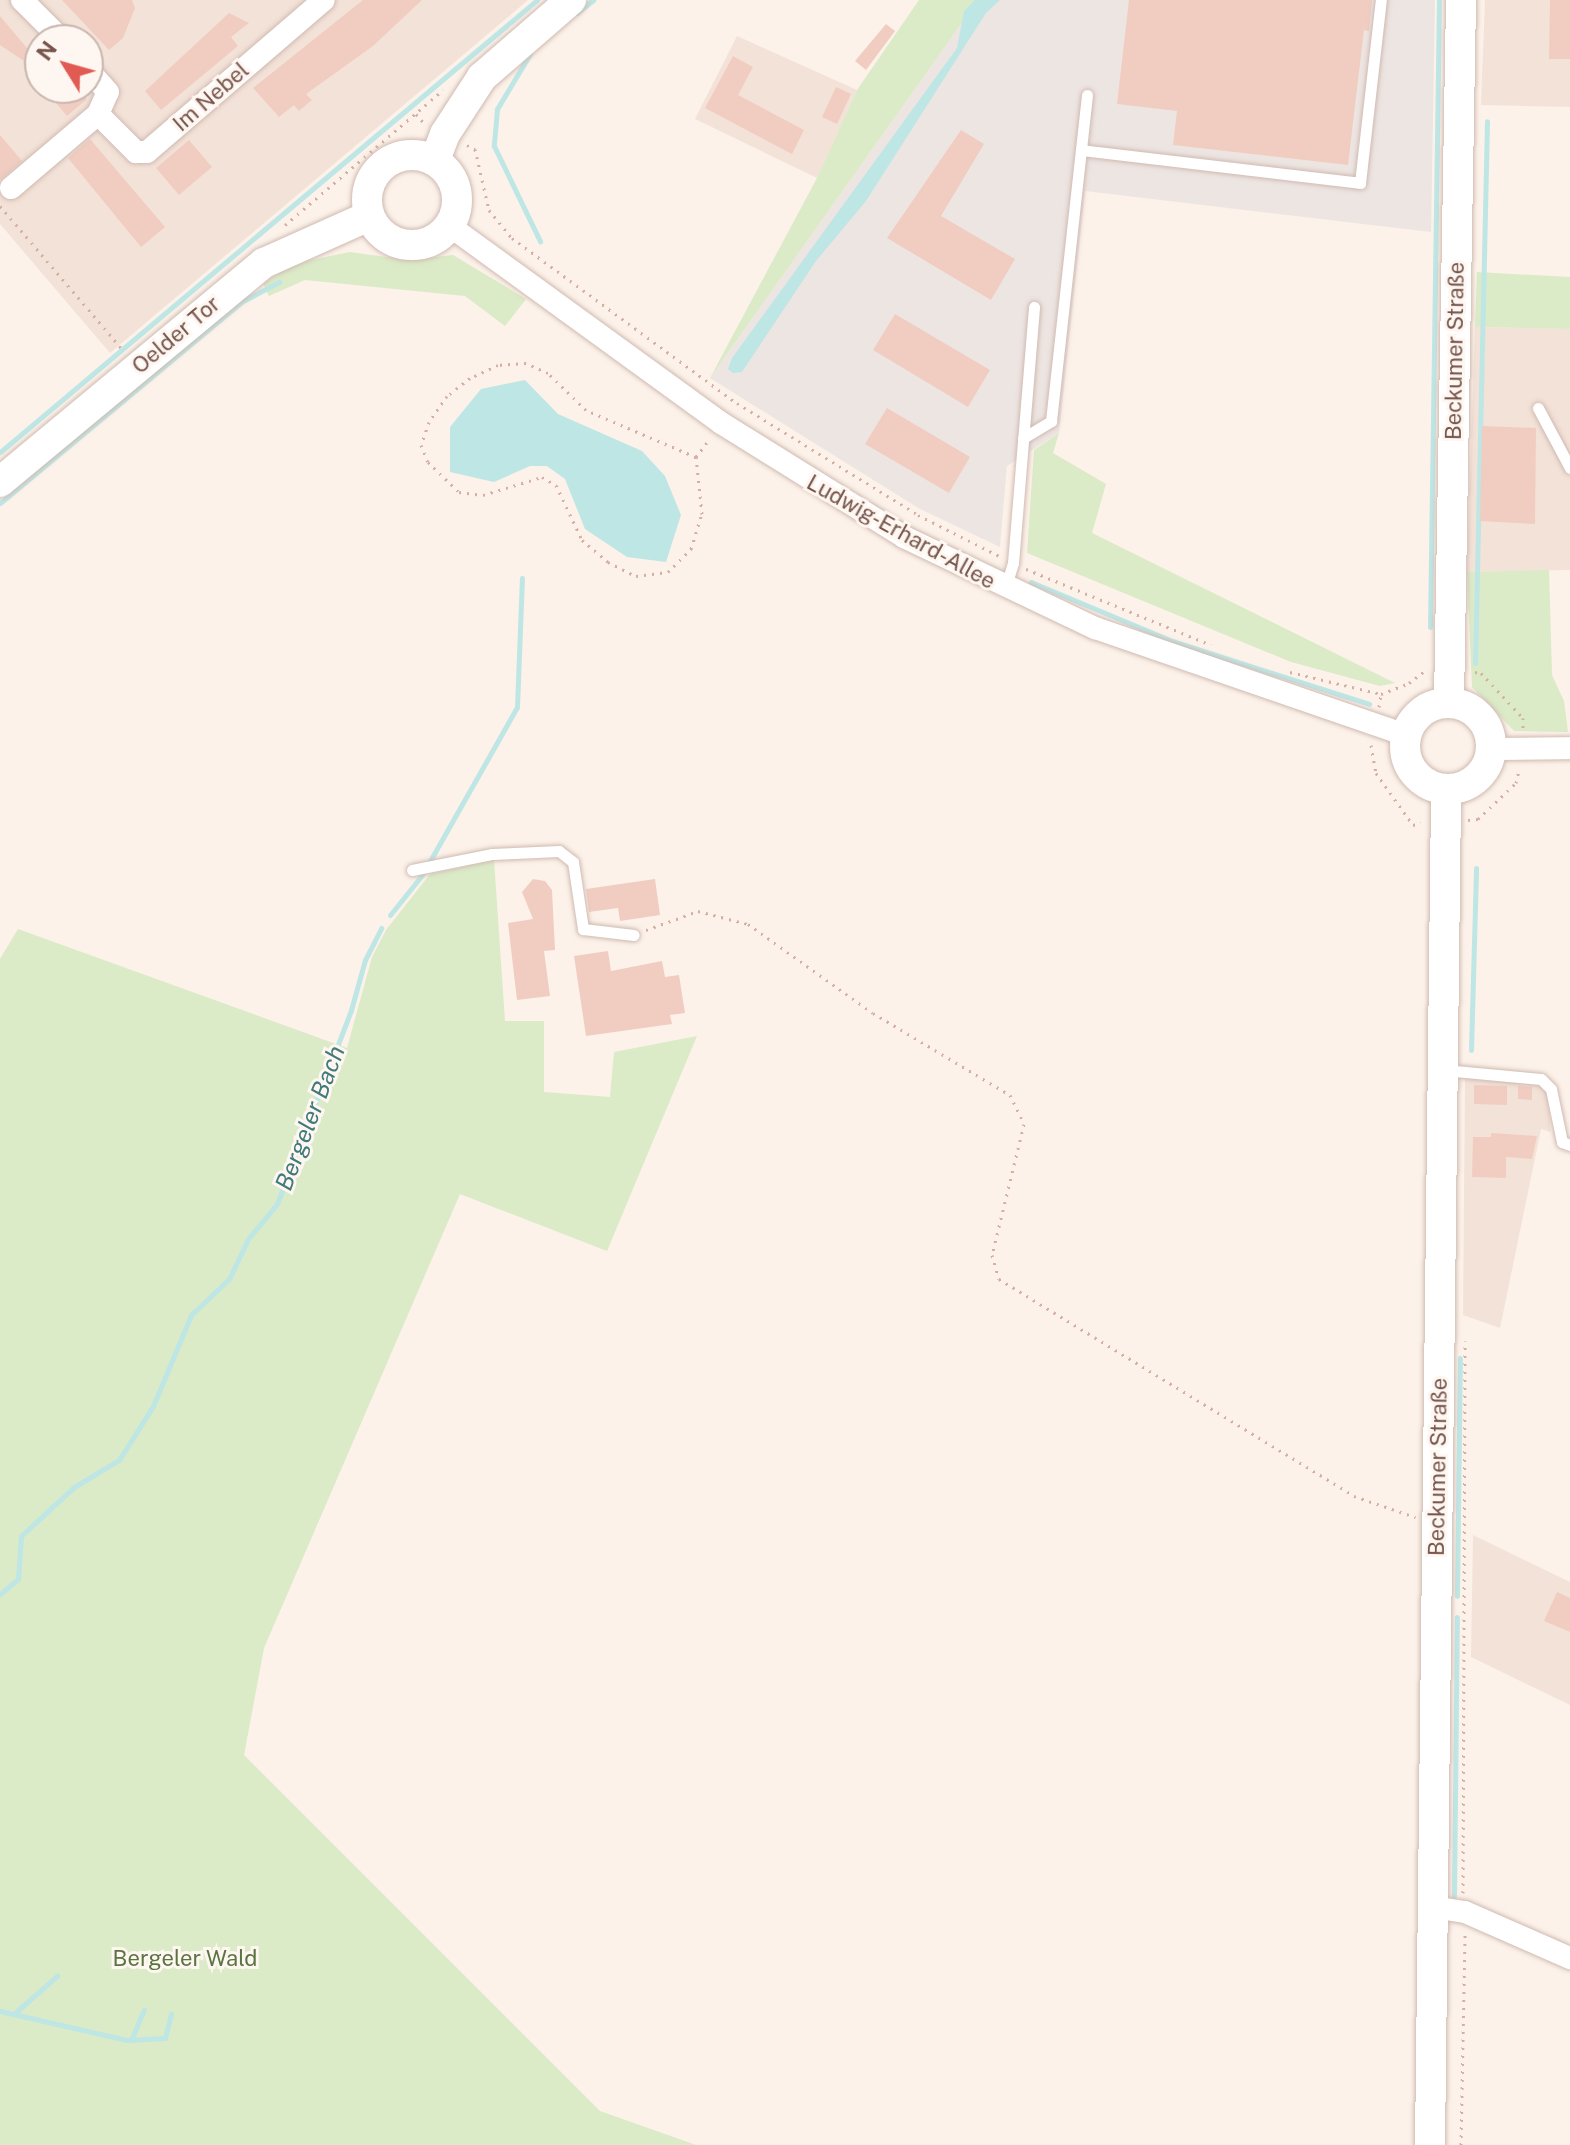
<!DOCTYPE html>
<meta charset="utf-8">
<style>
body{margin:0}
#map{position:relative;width:1570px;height:2145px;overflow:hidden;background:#fcf2e9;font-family:"Public Sans",sans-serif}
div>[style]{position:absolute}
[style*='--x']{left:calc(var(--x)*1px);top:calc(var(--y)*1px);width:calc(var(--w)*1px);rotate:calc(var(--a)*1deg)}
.residential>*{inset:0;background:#f3e2d8}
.industrial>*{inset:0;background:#ede5e2}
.green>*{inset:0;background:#dbeac7}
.water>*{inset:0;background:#bee6e5}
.stream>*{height:5px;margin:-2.5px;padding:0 2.5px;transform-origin:2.5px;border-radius:2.5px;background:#bee6e5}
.building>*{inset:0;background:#f1cdc1}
.path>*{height:3px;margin-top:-1.5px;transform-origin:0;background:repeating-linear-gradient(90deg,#d6afa4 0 2px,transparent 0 8px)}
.roads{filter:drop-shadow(0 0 2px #d0bab1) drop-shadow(0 0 2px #d0bab1)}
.lane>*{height:11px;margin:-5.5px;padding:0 5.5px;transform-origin:5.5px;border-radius:5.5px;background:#fff}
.street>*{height:22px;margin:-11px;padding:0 11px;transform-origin:11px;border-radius:11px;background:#fff}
.secondary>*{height:30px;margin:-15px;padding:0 15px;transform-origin:15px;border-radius:15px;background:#fff}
.secondary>.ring{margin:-15px;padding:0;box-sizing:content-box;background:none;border:30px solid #fff;border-radius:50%}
span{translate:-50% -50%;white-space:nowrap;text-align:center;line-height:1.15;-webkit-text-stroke:6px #fef6f0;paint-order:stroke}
.street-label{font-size:22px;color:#76554d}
.park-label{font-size:22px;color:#5a7542}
.water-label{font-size:24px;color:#407a7b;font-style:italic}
.north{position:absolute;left:24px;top:24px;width:80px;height:80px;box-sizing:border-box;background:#fef6f0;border:2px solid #c8b6af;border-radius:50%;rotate:307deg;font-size:22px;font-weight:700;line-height:32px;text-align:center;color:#76554d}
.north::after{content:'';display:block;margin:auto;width:28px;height:36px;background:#e15b53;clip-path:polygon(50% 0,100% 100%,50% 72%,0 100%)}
</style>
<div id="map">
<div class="residential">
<div style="clip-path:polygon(evenodd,0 0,528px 0,110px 353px,0 224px,0 0,40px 40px,88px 40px,88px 88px,40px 88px,40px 40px)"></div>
<div style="clip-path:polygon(1485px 0,1570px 0,1570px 107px,1481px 105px)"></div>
<div style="clip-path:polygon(737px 36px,857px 90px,817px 178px,695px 119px)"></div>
<div style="clip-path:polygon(1475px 327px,1570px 329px,1570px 570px,1467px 572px)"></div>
<div style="clip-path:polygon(1465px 1078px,1537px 1082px,1547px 1091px,1551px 1132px,1541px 1129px,1500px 1328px,1463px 1315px)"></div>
<div style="clip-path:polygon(1473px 1535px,1570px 1582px,1570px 1705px,1471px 1657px)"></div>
</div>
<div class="industrial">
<div style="clip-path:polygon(978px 0,1435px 0,1431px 232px,1085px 191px,1059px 433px,1007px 466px,1000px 547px,920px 509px,710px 378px)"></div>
</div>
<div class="green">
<div style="clip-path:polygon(919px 0,978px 0,710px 378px,817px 178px,857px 90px)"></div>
<div style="clip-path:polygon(350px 252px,408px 260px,453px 255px,526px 299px,505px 326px,465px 296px,305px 280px,269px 296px,263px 283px,295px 263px)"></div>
<div style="clip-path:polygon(1477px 272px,1570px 277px,1570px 329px,1475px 327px)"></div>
<div style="clip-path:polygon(1059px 433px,1053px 453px,1106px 484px,1092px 533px,1395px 683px,1380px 686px,1291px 662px,1027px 553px,1034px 450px)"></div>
<div style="clip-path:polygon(1549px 570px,1552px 675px,1564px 701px,1568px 732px,1514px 731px,1472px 687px,1467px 572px)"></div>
<div style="clip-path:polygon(494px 860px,505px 1021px,544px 1021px,544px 1092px,610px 1097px,614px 1052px,697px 1036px,607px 1251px,460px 1194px,264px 1648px,244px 1755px,600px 2111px,696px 2145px,0 2145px,0 959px,18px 929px,347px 1048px,372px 957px,386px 930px,430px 874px)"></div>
</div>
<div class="water">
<div style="clip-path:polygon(975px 0,1000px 0,986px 13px,866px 201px,816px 261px,742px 372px,733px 373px,728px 369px,732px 358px,957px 48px,964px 11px)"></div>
<div style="clip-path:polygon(525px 380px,558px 414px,642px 451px,665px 476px,681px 515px,666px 562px,627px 557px,585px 529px,565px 479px,547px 466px,530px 466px,494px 482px,450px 472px,450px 427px,481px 389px)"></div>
</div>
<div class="stream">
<div style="--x:577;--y:13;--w:21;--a:-39"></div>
<div style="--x:530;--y:54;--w:64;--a:121"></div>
<div style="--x:497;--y:109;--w:37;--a:95"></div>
<div style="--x:494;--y:146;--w:106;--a:64.2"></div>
<div style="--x:0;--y:452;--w:702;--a:-40.09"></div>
<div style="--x:0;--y:503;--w:314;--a:-39.8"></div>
<div style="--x:241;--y:302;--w:43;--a:-27.8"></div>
<div style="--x:1031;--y:582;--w:153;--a:22.7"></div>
<div style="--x:1172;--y:641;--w:207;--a:17.7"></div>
<div style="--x:1430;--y:627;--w:627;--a:-89.18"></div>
<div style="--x:1475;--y:663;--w:542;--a:-88.73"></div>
<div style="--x:390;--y:915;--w:51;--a:-51.3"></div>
<div style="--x:422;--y:875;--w:193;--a:-60.5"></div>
<div style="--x:517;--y:707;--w:129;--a:-87.8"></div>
<div style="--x:1471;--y:1050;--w:182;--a:-88.4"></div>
<div style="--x:0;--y:1594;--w:23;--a:-40"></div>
<div style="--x:18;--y:1579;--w:43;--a:-86"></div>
<div style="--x:21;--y:1536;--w:72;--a:-42.8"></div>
<div style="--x:74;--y:1487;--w:52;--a:-31"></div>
<div style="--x:119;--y:1460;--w:64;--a:-57.8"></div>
<div style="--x:153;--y:1406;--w:99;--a:-67.3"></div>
<div style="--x:191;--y:1315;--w:52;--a:-43.5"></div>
<div style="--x:229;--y:1279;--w:44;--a:-64.6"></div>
<div style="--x:248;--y:1239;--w:45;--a:-50.4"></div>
<div style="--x:277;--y:1204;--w:208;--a:-69.1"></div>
<div style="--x:351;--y:1010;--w:52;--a:-74.4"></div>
<div style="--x:365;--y:960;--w:36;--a:-63"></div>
<div style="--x:1457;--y:1596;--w:238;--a:-89.3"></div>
<div style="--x:1454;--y:1896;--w:279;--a:-89.4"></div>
<div style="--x:0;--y:2011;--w:130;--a:12.9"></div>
<div style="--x:127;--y:2040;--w:38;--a:-3"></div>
<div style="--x:165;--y:2038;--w:25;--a:-76"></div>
<div style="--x:16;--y:2012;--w:55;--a:-41.3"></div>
<div style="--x:131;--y:2040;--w:33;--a:-67"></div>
</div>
<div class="building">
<div style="clip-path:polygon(62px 0,132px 0,135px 8px,123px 38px,109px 50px)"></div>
<div style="clip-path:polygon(363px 0,422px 0,373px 46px,306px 94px,312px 100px,299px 111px,294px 105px,279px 117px,253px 88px)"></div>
<div style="clip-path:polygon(1129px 0,1372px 0,1369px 31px,1364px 30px,1348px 165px,1173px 145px,1177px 111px,1117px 104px)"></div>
<div style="clip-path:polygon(1550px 0,1570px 0,1570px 59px,1549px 59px)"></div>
<div style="clip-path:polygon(229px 13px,249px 23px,231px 37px,238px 46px,161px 110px,145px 91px)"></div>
<div style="clip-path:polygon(0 16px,32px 54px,40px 47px,40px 84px,24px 61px,0 45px)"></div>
<div style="clip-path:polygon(886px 24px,895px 31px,866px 70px,855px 61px)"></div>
<div style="clip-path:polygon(733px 56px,753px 67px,738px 95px,804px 130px,792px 154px,705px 108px)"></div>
<div style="clip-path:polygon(836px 87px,851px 94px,837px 124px,822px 117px)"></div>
<div style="clip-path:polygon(62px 88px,77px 88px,87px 99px,67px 116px,51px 97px)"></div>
<div style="clip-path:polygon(961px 130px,984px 144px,941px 216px,1015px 259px,991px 300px,887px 238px)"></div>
<div style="clip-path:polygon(0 135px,22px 161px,0 180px)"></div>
<div style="clip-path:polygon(90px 139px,165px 227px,141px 247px,68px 158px)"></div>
<div style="clip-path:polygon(189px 140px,212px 167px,179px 195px,156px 168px)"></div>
<div style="clip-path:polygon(895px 314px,990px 370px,968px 407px,873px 350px)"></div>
<div style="clip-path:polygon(887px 408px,970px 457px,949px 493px,865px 444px)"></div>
<div style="clip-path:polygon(1482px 426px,1536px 428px,1535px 524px,1480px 521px)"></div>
<div style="clip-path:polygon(533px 879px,545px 881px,552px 890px,555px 950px,544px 951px,550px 996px,517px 1000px,508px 923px,533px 919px,522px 892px)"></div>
<div style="clip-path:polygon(655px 879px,660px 915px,620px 921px,618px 908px,589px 912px,586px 889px)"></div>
<div style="clip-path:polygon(608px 951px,611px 971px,662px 961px,665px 977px,679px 975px,685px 1013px,670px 1015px,672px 1024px,586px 1036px,574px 956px)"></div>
<div style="clip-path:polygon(1474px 1085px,1507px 1086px,1507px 1105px,1474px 1104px)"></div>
<div style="clip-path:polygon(1518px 1086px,1532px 1087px,1532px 1100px,1518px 1099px)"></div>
<div style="clip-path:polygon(1491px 1133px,1537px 1136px,1532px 1159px,1506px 1157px,1506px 1178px,1472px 1177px,1473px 1137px,1491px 1137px)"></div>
<div style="clip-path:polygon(1557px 1592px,1570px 1598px,1570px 1632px,1544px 1621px)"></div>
</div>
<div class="path">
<div style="--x:416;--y:114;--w:13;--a:48"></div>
<div style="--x:467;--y:145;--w:9;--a:27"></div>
<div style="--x:475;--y:149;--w:63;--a:77.1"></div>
<div style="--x:489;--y:210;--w:36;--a:51"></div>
<div style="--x:512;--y:238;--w:279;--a:36.3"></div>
<div style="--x:737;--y:403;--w:213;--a:31.7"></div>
<div style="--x:918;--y:515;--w:93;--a:26.8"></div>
<div style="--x:0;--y:206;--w:188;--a:49.5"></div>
<div style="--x:285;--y:225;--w:208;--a:-40.5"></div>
<div style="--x:696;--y:457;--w:120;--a:-156.9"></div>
<div style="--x:586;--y:410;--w:53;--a:-135.8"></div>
<div style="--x:548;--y:373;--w:24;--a:-156"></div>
<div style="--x:526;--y:363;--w:28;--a:176"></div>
<div style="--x:498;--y:365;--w:31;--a:155"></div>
<div style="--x:470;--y:378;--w:29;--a:142"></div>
<div style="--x:447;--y:396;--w:32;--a:125"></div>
<div style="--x:429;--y:422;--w:24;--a:109"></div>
<div style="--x:421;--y:445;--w:18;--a:68"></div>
<div style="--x:428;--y:462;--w:43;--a:44.1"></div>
<div style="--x:459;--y:492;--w:24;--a:7"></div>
<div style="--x:483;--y:495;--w:62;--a:-17"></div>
<div style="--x:542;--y:477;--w:16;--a:30"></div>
<div style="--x:556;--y:485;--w:61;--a:64.7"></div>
<div style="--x:582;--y:540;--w:34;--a:40"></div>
<div style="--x:608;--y:562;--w:31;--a:27"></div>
<div style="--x:636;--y:576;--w:32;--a:-7"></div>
<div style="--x:668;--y:572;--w:33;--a:-45"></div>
<div style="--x:691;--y:549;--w:37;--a:-73"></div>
<div style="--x:702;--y:514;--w:57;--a:-96"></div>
<div style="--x:696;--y:457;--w:21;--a:-53"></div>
<div style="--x:1026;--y:569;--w:200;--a:22.3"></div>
<div style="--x:1290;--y:672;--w:94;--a:13.6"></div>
<div style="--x:1381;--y:694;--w:30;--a:-21"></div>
<div style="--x:1409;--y:683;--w:23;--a:-38"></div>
<div style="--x:1475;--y:672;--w:6;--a:9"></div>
<div style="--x:1481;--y:673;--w:62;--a:47"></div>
<div style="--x:1523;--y:718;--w:12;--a:90"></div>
<div style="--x:1379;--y:707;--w:13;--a:-81"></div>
<div style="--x:1371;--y:745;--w:28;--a:80"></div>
<div style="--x:1376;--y:773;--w:64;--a:54.6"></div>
<div style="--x:1413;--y:825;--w:8;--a:-14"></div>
<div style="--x:1468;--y:820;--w:10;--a:-6"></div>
<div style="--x:1478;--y:819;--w:52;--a:-43.5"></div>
<div style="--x:1516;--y:783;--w:13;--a:-77"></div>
<div style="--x:646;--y:930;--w:55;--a:-20.1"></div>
<div style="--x:698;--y:911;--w:52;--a:14.6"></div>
<div style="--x:748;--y:924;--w:153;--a:35.5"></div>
<div style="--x:873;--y:1013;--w:160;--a:30.9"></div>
<div style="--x:1010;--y:1095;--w:32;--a:64"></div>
<div style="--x:1024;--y:1124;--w:135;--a:103.7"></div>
<div style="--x:992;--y:1255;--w:25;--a:74"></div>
<div style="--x:999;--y:1279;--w:416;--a:31.4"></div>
<div style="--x:1354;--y:1496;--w:65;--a:19"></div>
<div style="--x:1463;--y:1893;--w:552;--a:-89.79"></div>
<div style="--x:1461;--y:2145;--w:213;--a:-88.9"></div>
</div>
<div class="roads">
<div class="lane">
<div style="--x:1081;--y:150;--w:281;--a:6.7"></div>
<div style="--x:1360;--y:183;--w:184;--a:-83.5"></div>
<div style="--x:1538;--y:408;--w:68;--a:61.9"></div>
<div style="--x:1023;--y:438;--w:33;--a:-31"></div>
<div style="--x:1051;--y:421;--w:328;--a:-83.7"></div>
<div style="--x:1005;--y:589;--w:27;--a:-73"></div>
<div style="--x:1013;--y:563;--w:257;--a:-85.3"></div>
<div style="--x:412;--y:870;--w:82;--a:-11.3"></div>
<div style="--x:492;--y:854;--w:67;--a:-2.6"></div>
<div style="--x:559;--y:851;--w:18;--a:38"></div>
<div style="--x:573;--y:862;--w:68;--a:81.5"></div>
<div style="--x:583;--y:929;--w:51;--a:6.7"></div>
<div style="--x:1444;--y:1070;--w:97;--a:5.3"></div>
<div style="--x:1541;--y:1079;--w:14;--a:45"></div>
<div style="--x:1551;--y:1089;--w:54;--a:78.3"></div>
<div style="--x:1562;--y:1142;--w:9;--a:21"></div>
</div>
<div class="street">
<div style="--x:22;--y:0;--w:57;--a:45"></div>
<div style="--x:98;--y:114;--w:54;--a:45"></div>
<div style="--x:136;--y:152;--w:11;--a:0"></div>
<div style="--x:147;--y:152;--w:233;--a:-40.7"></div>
<div style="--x:11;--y:188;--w:114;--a:-40.4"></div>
<div style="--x:98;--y:114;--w:24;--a:-66"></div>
<div style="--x:108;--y:92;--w:30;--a:-132"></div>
<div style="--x:450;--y:226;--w:335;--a:36"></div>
<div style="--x:721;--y:423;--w:216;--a:31.9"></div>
<div style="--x:904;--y:537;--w:212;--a:25.5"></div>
<div style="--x:1095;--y:628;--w:328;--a:19"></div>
<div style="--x:1491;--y:749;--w:79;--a:-0.7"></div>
<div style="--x:1433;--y:1907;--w:32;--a:9"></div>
<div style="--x:1465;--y:1912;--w:115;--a:23.7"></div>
</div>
<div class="secondary">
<div class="ring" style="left:367px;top:155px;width:60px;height:60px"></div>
<div style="--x:435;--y:160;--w:28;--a:-69"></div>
<div style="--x:445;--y:134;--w:68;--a:-57"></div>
<div style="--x:482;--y:77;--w:118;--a:-40.9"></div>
<div style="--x:0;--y:482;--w:343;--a:-39.7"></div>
<div style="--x:264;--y:263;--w:115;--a:-24.1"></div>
<div style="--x:1449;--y:702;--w:702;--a:-89.02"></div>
<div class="ring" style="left:1405px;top:703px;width:56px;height:56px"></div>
<div style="--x:1430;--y:2145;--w:1355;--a:-89.32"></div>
</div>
</div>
<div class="street-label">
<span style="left:211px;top:97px;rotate:-41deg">Im Nebel</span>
<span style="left:176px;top:335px;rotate:-40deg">Oelder Tor</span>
<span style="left:1455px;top:351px;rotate:-89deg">Beckumer Straße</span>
<span style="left:901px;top:532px;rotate:29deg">Ludwig-Erhard-Allee</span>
<span style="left:1438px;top:1467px;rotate:-89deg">Beckumer Straße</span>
</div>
<div class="park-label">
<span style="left:185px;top:1959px">Bergeler Wald</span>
</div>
<div class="water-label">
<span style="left:310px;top:1118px;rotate:-69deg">Bergeler Bach</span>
</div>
<div class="north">N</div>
</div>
